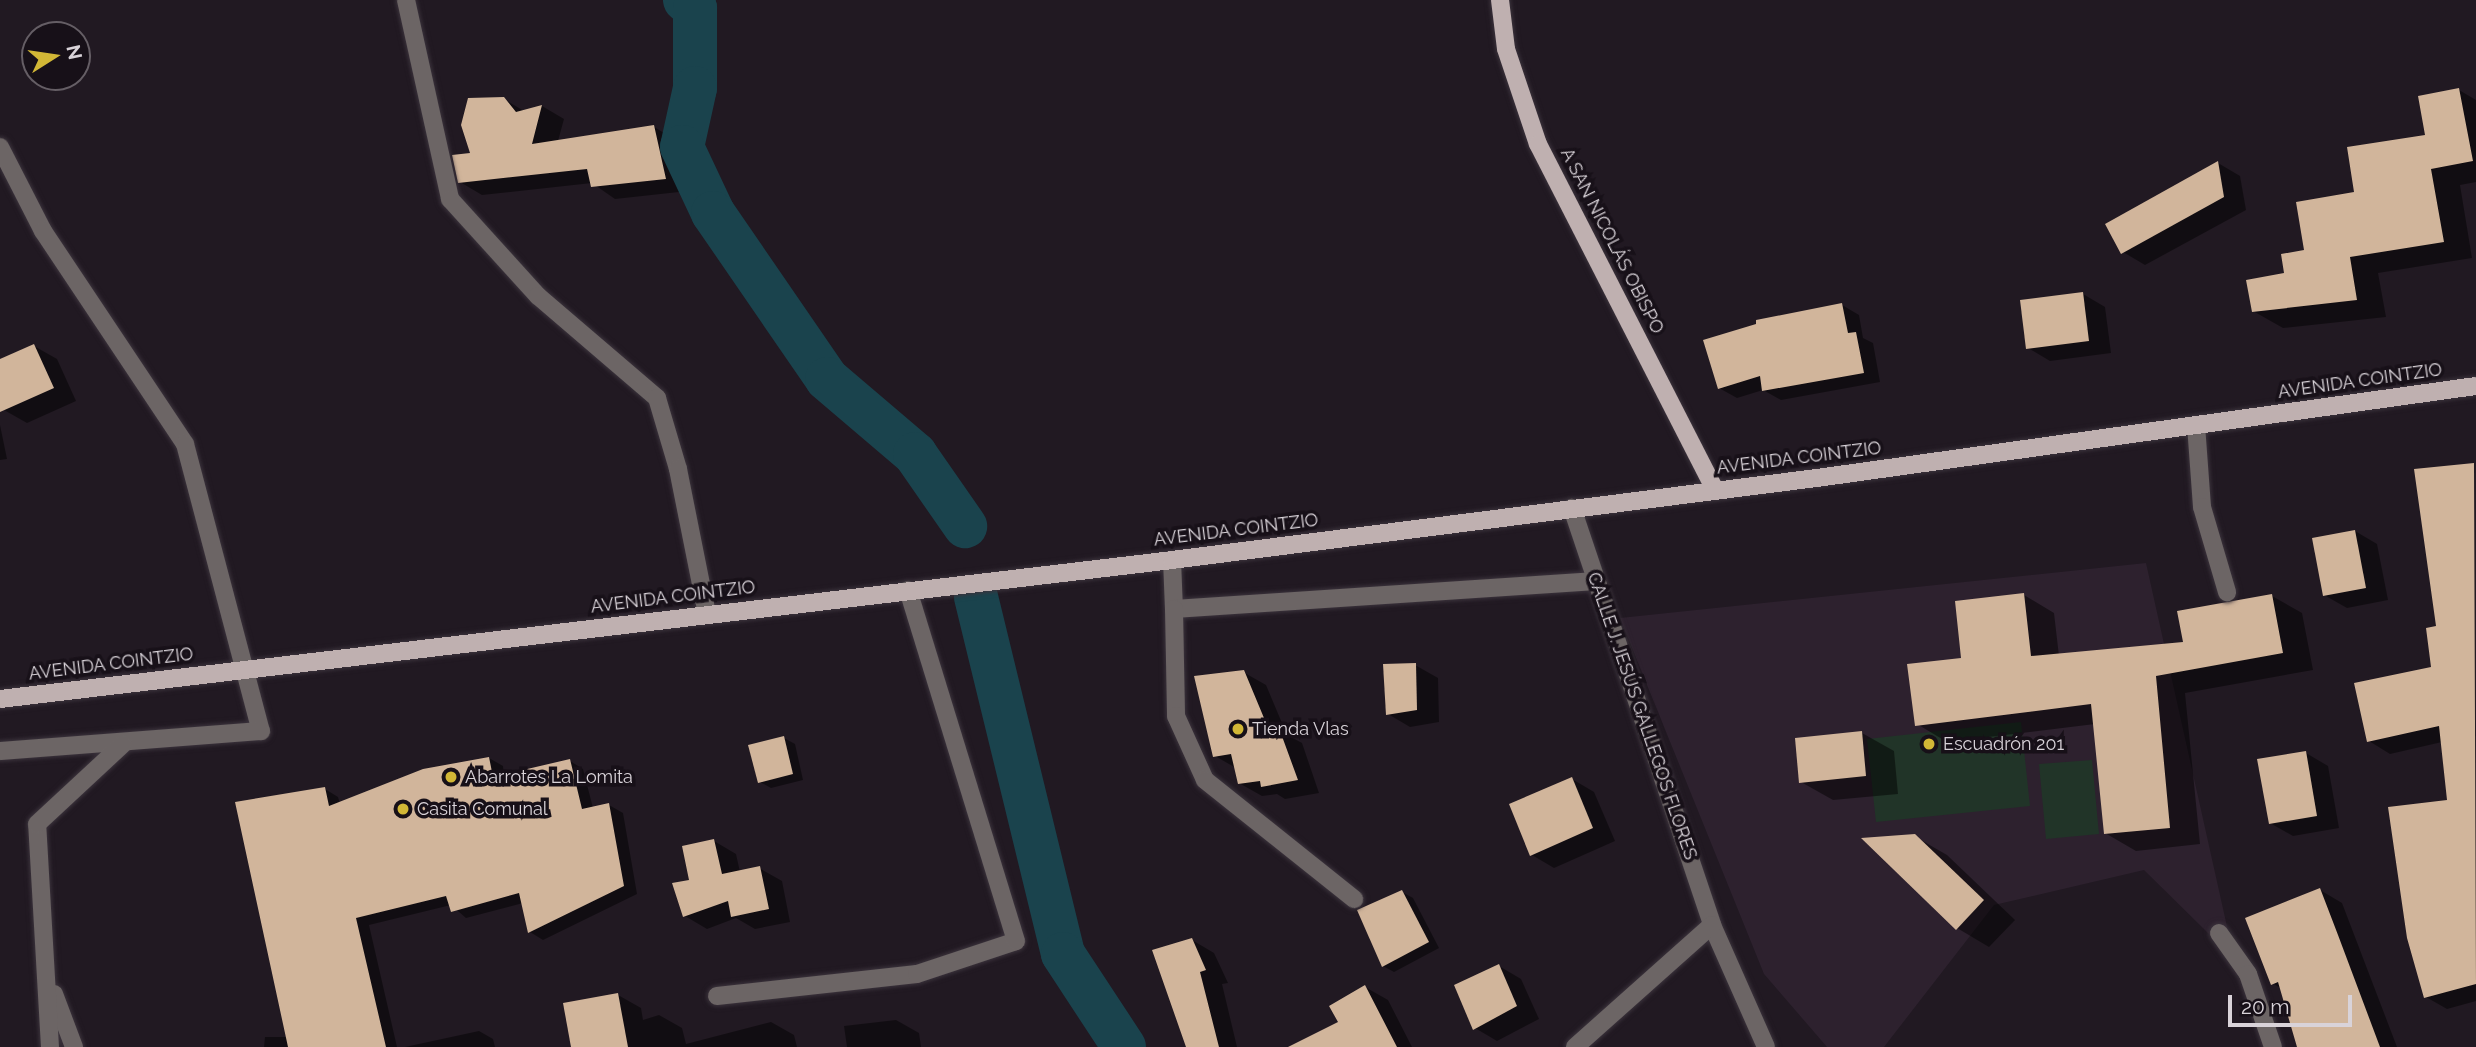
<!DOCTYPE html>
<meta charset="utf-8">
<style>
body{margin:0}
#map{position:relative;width:2476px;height:1047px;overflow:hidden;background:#211922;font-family:Raleway,sans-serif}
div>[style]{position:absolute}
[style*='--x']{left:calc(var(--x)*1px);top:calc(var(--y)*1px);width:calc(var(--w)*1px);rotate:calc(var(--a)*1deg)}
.built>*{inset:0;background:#2d212e}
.green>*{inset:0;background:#213428}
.shadow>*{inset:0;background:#0007}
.canal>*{height:44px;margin:-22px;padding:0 22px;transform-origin:22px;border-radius:22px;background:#1a434d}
.building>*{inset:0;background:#d1b59b}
.roads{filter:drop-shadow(0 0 2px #3b333c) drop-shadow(0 0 2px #3b333c)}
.minor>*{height:18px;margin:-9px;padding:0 9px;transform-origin:9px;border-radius:9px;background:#6c6565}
.major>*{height:18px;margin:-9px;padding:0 9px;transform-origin:9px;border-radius:9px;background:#bfb0b0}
.dots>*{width:19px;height:19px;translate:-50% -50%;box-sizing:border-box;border:4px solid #171018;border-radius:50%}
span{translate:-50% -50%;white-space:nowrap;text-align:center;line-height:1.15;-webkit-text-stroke:7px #171018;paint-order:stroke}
.street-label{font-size:18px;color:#d9d3d9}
.poi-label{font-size:18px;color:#d9d3d9}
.left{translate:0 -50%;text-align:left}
.north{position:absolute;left:21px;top:21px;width:70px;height:70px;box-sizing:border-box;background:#171018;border:2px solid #655e65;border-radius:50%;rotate:78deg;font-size:19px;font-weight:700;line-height:28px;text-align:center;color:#d9d3d9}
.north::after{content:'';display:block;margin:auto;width:24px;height:32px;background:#d2b736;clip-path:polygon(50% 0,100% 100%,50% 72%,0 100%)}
.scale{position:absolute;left:2228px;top:995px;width:124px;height:32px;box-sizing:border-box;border:4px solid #d9d3d9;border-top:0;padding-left:9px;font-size:21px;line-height:24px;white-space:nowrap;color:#d9d3d9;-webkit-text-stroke:5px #171018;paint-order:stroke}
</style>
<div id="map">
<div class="built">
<div style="clip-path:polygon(2146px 563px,2228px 931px,2210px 935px,2144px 870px,1994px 905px,1884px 1047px,1827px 1047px,1764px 974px,1620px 618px)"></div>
</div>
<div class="green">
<div style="clip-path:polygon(2021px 722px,2030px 806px,1876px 822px,1867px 739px)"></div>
<div style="clip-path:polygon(2092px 760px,2099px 834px,2046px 839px,2039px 764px)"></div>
</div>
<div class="shadow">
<div style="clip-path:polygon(2459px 90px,2476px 100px,2476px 182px,2460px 185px,2472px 258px,2378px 273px,2386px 317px,2283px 328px,2253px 311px,2356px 193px,2428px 136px)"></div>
<div style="clip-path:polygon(504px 99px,524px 111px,542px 106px,564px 119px,558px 141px,654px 127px,676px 140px,688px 191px,615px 199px,592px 183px,482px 195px,460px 182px)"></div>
<div style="clip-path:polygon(2218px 163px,2240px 176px,2246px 210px,2145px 265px,2123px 252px)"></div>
<div style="clip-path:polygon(2083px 294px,2105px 307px,2111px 353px,2050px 361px,2028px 348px)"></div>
<div style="clip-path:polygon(1842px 305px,1859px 315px,1863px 338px,1873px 343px,1880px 382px,1781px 400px,1763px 390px,1737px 398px,1719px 388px,1759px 325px)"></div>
<div style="clip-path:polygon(34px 346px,57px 359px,76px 401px,27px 423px,4px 410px,0 400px,0 361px)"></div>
<div style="clip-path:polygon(0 425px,7px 459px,0 460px)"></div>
<div style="clip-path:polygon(2473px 465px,2476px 1001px,2447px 1009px,2426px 997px,2449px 801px,2442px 742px,2390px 754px,2369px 741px,2433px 668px)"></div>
<div style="clip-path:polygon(2355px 531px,2377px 544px,2388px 600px,2347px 608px,2324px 595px)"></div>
<div style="clip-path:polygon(2024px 595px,2054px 613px,2059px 656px,2185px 644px,2272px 596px,2302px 613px,2313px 670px,2185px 693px,2200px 844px,2136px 851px,2105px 833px,2095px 724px,1947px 742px,1917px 724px,1963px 659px)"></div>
<div style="clip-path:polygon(1415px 665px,1438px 678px,1439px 722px,1410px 727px,1388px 714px)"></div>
<div style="clip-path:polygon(1243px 672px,1266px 685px,1287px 735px,1302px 743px,1319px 793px,1285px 799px,1277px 794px,1262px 796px,1239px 783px,1236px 768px,1215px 756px)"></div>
<div style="clip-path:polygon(1862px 733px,1894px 751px,1898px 794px,1833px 800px,1801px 782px)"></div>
<div style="clip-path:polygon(784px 738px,795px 744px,803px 780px,771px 788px,760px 782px)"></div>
<div style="clip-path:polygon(2306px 753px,2328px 766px,2339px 828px,2293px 836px,2270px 823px)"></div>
<div style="clip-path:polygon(489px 758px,503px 766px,504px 777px,570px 761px,583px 769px,593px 808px,609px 805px,623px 813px,637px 894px,543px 940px,530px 932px,523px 903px,466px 918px,451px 905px,369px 925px,397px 1047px,264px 1047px,265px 1037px,287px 1037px,325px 789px,338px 797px,340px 804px)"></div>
<div style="clip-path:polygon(1572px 779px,1594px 792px,1615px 841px,1554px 868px,1532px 855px)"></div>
<div style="clip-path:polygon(1914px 836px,1947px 855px,2015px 920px,1989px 947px,1957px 928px)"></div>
<div style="clip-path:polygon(714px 841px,736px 854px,740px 872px,759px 868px,782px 881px,790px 922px,755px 929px,736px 918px,707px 929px,685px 916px)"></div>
<div style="clip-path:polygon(2320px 890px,2342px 903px,2397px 1047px,2299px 1047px,2282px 989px,2272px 983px)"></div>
<div style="clip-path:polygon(1402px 892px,1413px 898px,1439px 948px,1394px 972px,1383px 966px)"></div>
<div style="clip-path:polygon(1192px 940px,1214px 953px,1228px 983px,1222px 984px,1237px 1047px,1187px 1047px)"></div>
<div style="clip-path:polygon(1499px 966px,1521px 979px,1539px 1019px,1497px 1041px,1475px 1028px)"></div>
<div style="clip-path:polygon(1365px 987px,1388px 1000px,1412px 1047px,1309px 1047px,1341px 1022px)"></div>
<div style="clip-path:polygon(618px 995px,641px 1008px,643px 1020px,659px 1015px,682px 1028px,686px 1044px,771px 1022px,794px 1035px,797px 1047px,573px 1047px)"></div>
<div style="clip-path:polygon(896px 1020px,919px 1033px,921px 1047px,847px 1047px,844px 1026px)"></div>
<div style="clip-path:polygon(479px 1031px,493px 1039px,495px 1047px,405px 1047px)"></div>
</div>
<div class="canal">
<div style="--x:685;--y:0;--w:13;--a:39"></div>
<div style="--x:695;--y:8;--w:80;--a:90"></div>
<div style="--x:695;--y:88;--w:60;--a:102.4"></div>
<div style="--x:682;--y:147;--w:73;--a:64.8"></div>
<div style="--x:713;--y:213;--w:201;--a:55.5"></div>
<div style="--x:827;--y:379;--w:116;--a:40.4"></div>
<div style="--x:915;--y:454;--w:88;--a:55.2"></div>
<div style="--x:976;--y:597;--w:367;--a:76.3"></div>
<div style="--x:1063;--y:954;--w:111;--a:56.7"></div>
</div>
<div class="building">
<div style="clip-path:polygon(2459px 88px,2473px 161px,2431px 169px,2444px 242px,2350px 257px,2357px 300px,2252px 312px,2246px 280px,2284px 273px,2281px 254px,2304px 250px,2296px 202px,2354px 192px,2347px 147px,2425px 135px,2418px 96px)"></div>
<div style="clip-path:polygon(504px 97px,516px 112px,542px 105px,532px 144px,654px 125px,666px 179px,591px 187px,587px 169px,458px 183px,452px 155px,470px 153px,461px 125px,468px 98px)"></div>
<div style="clip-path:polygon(2218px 161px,2224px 197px,2121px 254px,2105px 224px)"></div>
<div style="clip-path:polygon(2083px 292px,2089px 341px,2026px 349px,2020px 300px)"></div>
<div style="clip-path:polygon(1842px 303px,1848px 333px,1856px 332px,1864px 373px,1762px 391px,1760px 376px,1718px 389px,1703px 340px,1756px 324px,1756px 320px)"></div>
<div style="clip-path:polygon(34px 344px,54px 388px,0 412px,0 359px)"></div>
<div style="clip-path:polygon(2474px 463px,2476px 984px,2424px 998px,2407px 938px,2388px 807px,2447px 800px,2439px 726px,2367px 742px,2354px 683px,2431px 667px,2426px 628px,2436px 626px,2414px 469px)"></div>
<div style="clip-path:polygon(2355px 530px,2366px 588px,2323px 596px,2312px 538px)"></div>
<div style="clip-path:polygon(2024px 593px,2031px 656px,2183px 642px,2177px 611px,2272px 594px,2283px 653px,2156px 676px,2170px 828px,2104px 834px,2091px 704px,1915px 726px,1907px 664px,1961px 658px,1955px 601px)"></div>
<div style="clip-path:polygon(1416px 663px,1417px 710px,1386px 715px,1383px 664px)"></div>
<div style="clip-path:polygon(1244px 670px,1269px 730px,1279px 728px,1298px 780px,1261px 787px,1260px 781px,1238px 784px,1231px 754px,1213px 757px,1194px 676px)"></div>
<div style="clip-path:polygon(1862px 731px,1866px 776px,1799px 783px,1795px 738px)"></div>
<div style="clip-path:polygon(784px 736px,793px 774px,758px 783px,748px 745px)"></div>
<div style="clip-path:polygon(2306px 751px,2317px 816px,2269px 824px,2257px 759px)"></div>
<div style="clip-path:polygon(489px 757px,493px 777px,570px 759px,582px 809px,609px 803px,624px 886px,528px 933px,519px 893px,451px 912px,446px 896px,356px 918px,386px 1047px,288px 1047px,235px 802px,325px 787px,329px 806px,423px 769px)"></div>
<div style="clip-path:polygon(1572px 777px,1593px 828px,1530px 856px,1509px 804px)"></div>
<div style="clip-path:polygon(1915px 834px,1984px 900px,1956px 930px,1861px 838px)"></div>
<div style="clip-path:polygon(714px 839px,722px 874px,760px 866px,769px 909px,731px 917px,728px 901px,683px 917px,672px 883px,689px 880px,682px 846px)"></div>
<div style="clip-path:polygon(2320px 888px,2338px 935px,2380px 1047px,2297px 1047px,2278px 982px,2271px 985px,2245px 918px)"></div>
<div style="clip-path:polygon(1402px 890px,1429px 942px,1382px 967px,1357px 910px)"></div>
<div style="clip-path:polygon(1192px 938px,1206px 970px,1200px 972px,1219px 1047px,1186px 1047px,1152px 950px)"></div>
<div style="clip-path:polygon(1499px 964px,1517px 1006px,1473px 1030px,1454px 985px)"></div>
<div style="clip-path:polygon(1365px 985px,1397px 1047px,1288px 1047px,1338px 1022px,1329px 1006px)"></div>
<div style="clip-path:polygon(618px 993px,628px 1047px,571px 1047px,563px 1003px)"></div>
</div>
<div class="roads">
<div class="minor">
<div style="--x:406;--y:0;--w:204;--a:77.5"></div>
<div style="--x:450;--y:199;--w:131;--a:47.8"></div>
<div style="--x:538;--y:296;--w:157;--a:40.6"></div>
<div style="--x:657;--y:398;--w:74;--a:73.5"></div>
<div style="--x:678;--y:469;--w:148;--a:78.7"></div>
<div style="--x:0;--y:147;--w:94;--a:62.9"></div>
<div style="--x:43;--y:231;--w:256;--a:56.3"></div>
<div style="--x:185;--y:444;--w:297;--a:75.2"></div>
<div style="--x:261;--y:731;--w:262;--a:175.6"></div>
<div style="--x:2196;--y:425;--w:82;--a:85.8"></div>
<div style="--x:2202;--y:507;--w:89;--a:73.6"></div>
<div style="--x:1572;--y:508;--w:440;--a:71.4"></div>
<div style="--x:1712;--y:925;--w:133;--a:66.1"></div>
<div style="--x:1172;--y:560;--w:49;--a:87.7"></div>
<div style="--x:1174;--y:609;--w:423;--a:-3.8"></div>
<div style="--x:1174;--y:609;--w:107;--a:88.9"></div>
<div style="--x:1176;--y:716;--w:70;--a:65.6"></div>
<div style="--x:1205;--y:780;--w:191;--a:38.6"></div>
<div style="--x:2219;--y:933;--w:50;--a:54.7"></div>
<div style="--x:2248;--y:974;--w:77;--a:71.1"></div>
<div style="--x:54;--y:994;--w:57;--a:69.3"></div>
<div style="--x:717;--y:996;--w:201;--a:-6.3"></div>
<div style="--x:917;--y:974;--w:104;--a:-18.4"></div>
<div style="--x:1016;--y:941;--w:367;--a:-107.1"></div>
<div style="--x:50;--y:1047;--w:223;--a:-93.3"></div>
<div style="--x:37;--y:824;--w:117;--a:-42.9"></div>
<div style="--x:1575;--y:1047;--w:183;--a:-41.7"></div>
</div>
<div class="major">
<div style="--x:1500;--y:0;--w:49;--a:83"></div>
<div style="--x:1506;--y:49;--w:100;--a:71.4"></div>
<div style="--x:1538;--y:144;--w:389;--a:62.9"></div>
<div style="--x:0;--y:699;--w:1180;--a:-6.76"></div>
<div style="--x:1172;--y:560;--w:650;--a:-7.25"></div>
<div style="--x:1817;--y:478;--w:665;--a:-7.95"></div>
</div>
</div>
<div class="dots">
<div style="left:1238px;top:729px;background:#d2b736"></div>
<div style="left:1929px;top:744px;background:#d2b736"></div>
<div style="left:451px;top:777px;background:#d2b736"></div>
<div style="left:403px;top:809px;background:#d2b736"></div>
</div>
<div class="street-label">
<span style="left:1612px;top:241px;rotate:63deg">A SAN NICOLÁS OBISPO</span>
<span style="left:2360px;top:381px;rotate:-8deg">AVENIDA COINTZIO</span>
<span style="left:1799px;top:458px;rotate:-7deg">AVENIDA COINTZIO</span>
<span style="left:1236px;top:530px;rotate:-7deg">AVENIDA COINTZIO</span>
<span style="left:673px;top:597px;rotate:-7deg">AVENIDA COINTZIO</span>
<span style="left:111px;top:664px;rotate:-7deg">AVENIDA COINTZIO</span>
<span style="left:1642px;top:716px;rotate:71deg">CALLE J. JESÚS GALLEGOS FLORES</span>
</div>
<div class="poi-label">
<span class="left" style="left:1252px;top:729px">Tienda Vlas</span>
<span class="left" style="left:1943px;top:744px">Escuadrón 201</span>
<span class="left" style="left:465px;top:777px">Abarrotes La Lomita</span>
<span class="left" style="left:417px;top:809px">Casita Comunal</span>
</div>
<div class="north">N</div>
<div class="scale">20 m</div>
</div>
